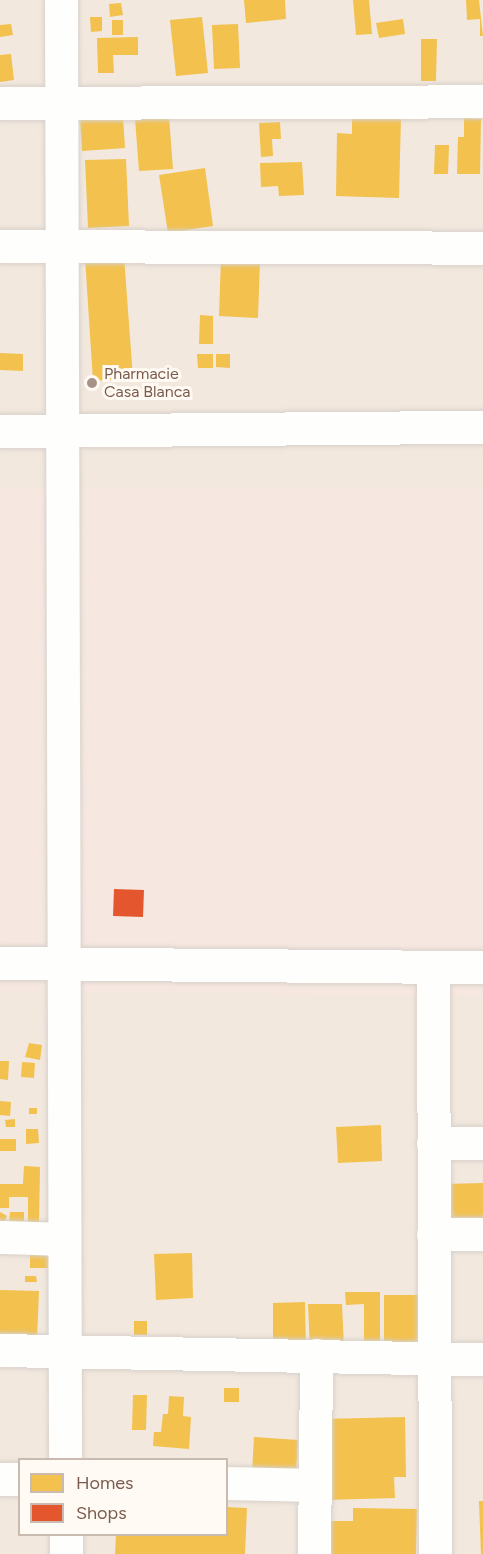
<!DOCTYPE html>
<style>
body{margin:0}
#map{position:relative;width:483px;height:1554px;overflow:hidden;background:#f9f5f0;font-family:Figtree,sans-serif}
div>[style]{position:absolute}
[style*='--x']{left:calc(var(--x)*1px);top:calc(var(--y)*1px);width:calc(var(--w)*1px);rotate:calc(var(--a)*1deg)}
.residential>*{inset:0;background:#f2e8de}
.commercial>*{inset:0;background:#f6e8e1}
.homes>*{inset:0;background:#f2c14e}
.shops>*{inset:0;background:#e4572e}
.roads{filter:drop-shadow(0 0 2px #d7d1cb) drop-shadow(0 0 2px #d7d1cb)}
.minor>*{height:33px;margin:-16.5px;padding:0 16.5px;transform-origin:16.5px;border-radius:16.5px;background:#fefefd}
.dots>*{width:16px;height:16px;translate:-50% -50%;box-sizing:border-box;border:3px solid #fffaf3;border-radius:50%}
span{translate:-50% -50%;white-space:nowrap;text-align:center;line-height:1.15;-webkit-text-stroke:6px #fffaf3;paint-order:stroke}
.poi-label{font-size:16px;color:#7a5c4d}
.left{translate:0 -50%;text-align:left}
.legend{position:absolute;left:18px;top:1458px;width:210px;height:78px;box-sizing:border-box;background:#fffaf3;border:2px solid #cabbb1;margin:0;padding:8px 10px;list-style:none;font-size:18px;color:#7a5c4d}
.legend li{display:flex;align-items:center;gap:12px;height:30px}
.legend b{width:30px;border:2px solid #cabbb1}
</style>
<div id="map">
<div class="residential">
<div style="clip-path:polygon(evenodd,0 0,483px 0,483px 1554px,0 1554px,0 0,20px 1460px,226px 1460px,226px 1534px,20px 1534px,20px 1460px)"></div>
</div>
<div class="commercial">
<div style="clip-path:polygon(483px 488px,483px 996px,0 991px,0 489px)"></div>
</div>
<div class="homes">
<div style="clip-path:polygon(244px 0,285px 0,286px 19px,246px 23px)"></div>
<div style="clip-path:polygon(353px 0,369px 0,372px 34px,356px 35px)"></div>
<div style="clip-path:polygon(466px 0,479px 0,483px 36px,480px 36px,480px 19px,467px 20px)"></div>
<div style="clip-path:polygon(121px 3px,123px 15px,110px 17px,109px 4px)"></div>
<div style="clip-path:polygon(90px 17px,102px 17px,102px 31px,91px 32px)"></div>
<div style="clip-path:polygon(202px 17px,208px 73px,176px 76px,170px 20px)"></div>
<div style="clip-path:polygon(403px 19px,405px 34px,379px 38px,376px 23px)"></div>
<div style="clip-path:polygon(112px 20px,123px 20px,123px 35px,112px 35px)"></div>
<div style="clip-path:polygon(11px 24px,13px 35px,0 37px,0 25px)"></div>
<div style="clip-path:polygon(238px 24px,240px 68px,214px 69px,212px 25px)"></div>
<div style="clip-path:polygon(138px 37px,138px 55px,113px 55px,114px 73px,98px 73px,97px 38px)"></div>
<div style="clip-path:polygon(421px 39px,437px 39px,436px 81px,421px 81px)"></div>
<div style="clip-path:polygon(11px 54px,14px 80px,0 82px,0 55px)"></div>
<div style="clip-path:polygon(352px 115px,401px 117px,399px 198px,336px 196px,337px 133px,352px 134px)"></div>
<div style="clip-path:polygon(169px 117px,173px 169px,139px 171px,135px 119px)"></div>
<div style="clip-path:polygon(123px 118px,125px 148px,82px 151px,80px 120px)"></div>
<div style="clip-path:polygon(464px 118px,481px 119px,480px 174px,457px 174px,458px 137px,464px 137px)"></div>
<div style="clip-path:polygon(280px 122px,281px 139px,272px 139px,273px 156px,261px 157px,259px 123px)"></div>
<div style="clip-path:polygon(435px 145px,449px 145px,448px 174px,434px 174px)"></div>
<div style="clip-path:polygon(126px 159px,129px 226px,88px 228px,85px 160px)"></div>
<div style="clip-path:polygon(302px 162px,304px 195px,279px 196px,278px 186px,261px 187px,260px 163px)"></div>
<div style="clip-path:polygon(205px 168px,213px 226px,168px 233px,159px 175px)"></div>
<div style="clip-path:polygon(124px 256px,133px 378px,93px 381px,85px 258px)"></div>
<div style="clip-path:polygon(221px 258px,260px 260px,258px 318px,219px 316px)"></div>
<div style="clip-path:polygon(200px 315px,213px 316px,213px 344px,199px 344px)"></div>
<div style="clip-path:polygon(0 353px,23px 354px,23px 371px,0 370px)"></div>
<div style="clip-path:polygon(197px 354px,213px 354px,213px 368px,198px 368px)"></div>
<div style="clip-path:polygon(216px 354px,230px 354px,230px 368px,216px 367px)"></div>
<div style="clip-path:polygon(29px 1043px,42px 1045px,40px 1060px,25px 1057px)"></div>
<div style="clip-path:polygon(0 1061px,9px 1061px,8px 1080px,0 1079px)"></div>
<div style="clip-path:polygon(22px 1062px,35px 1063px,34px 1078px,21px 1077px)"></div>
<div style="clip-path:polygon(0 1101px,11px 1102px,10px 1116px,0 1115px)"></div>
<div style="clip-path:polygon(29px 1108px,37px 1108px,37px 1114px,29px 1114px)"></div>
<div style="clip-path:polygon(15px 1119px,15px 1127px,6px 1127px,5px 1120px)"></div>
<div style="clip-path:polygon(381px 1125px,382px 1161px,338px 1163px,336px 1127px)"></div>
<div style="clip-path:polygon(26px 1129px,38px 1129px,39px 1143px,26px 1144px)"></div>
<div style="clip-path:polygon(0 1139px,16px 1139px,16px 1151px,0 1151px)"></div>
<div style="clip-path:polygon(24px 1166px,40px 1167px,39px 1222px,28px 1222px,28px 1197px,9px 1197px,9px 1208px,0 1208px,0 1184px,23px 1184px)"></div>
<div style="clip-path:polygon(483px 1183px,483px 1227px,445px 1227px,445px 1184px)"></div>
<div style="clip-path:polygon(0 1212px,7px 1216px,4px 1223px,0 1221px)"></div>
<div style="clip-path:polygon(10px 1212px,24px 1212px,24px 1227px,9px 1226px)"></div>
<div style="clip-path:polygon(30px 1252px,56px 1252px,56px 1268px,30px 1268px)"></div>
<div style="clip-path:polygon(192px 1253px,193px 1298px,156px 1300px,154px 1254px)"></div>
<div style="clip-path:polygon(25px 1276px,36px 1276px,37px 1282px,25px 1282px)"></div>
<div style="clip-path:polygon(0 1290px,39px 1291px,37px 1338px,0 1337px)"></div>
<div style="clip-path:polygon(345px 1292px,380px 1292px,380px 1349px,364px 1349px,364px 1304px,346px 1305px)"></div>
<div style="clip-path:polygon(384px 1295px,424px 1295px,423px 1350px,384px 1350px)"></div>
<div style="clip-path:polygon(305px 1302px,306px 1349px,273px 1349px,273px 1303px)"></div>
<div style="clip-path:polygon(308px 1304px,342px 1304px,344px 1348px,310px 1349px)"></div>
<div style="clip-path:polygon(134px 1321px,147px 1321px,147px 1335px,134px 1335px)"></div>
<div style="clip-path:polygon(224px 1388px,239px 1388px,239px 1402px,224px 1402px)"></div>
<div style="clip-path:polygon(133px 1395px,147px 1395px,146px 1430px,132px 1430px)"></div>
<div style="clip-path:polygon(169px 1396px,184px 1397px,183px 1416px,191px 1417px,189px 1449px,153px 1446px,154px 1432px,161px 1432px,163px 1414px,168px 1414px)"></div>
<div style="clip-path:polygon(405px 1417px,406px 1477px,394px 1477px,395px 1498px,325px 1500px,323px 1419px)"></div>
<div style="clip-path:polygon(254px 1437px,298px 1440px,296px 1475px,252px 1473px)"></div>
<div style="clip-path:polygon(479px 1501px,483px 1501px,483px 1554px,481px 1554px)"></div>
<div style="clip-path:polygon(226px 1507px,247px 1508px,245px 1554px,115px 1554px,116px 1534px,226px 1534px)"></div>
<div style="clip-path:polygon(353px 1508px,417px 1509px,416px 1554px,326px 1554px,326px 1521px,353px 1521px)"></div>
</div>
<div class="shops">
<div style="clip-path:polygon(114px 889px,144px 890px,143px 917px,113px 916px)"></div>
</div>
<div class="roads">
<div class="minor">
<div style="--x:61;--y:0;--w:1460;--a:89.84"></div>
<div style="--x:0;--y:103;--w:483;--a:-0.2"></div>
<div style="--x:0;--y:246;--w:483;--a:0.2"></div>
<div style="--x:0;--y:431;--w:483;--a:-0.5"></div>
<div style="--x:0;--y:963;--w:483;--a:0.5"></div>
<div style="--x:433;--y:967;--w:587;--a:89.8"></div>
<div style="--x:433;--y:1143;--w:50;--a:0"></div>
<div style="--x:433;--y:1234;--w:50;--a:0"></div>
<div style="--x:0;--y:1237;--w:64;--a:1.8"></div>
<div style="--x:0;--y:1350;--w:483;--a:1.1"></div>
<div style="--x:0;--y:1479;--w:20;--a:0"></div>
<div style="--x:226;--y:1483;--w:89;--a:1.3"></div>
<div style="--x:66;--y:1534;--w:20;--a:90"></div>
<div style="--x:314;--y:1554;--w:199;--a:-89.4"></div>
</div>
</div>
<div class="dots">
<div style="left:92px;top:383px;background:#a69286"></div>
</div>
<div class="poi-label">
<span class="left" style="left:104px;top:383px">Pharmacie<br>Casa Blanca</span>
</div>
<ul class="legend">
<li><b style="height:16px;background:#f2c14e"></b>Homes</li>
<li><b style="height:16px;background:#e4572e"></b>Shops</li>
</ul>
</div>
